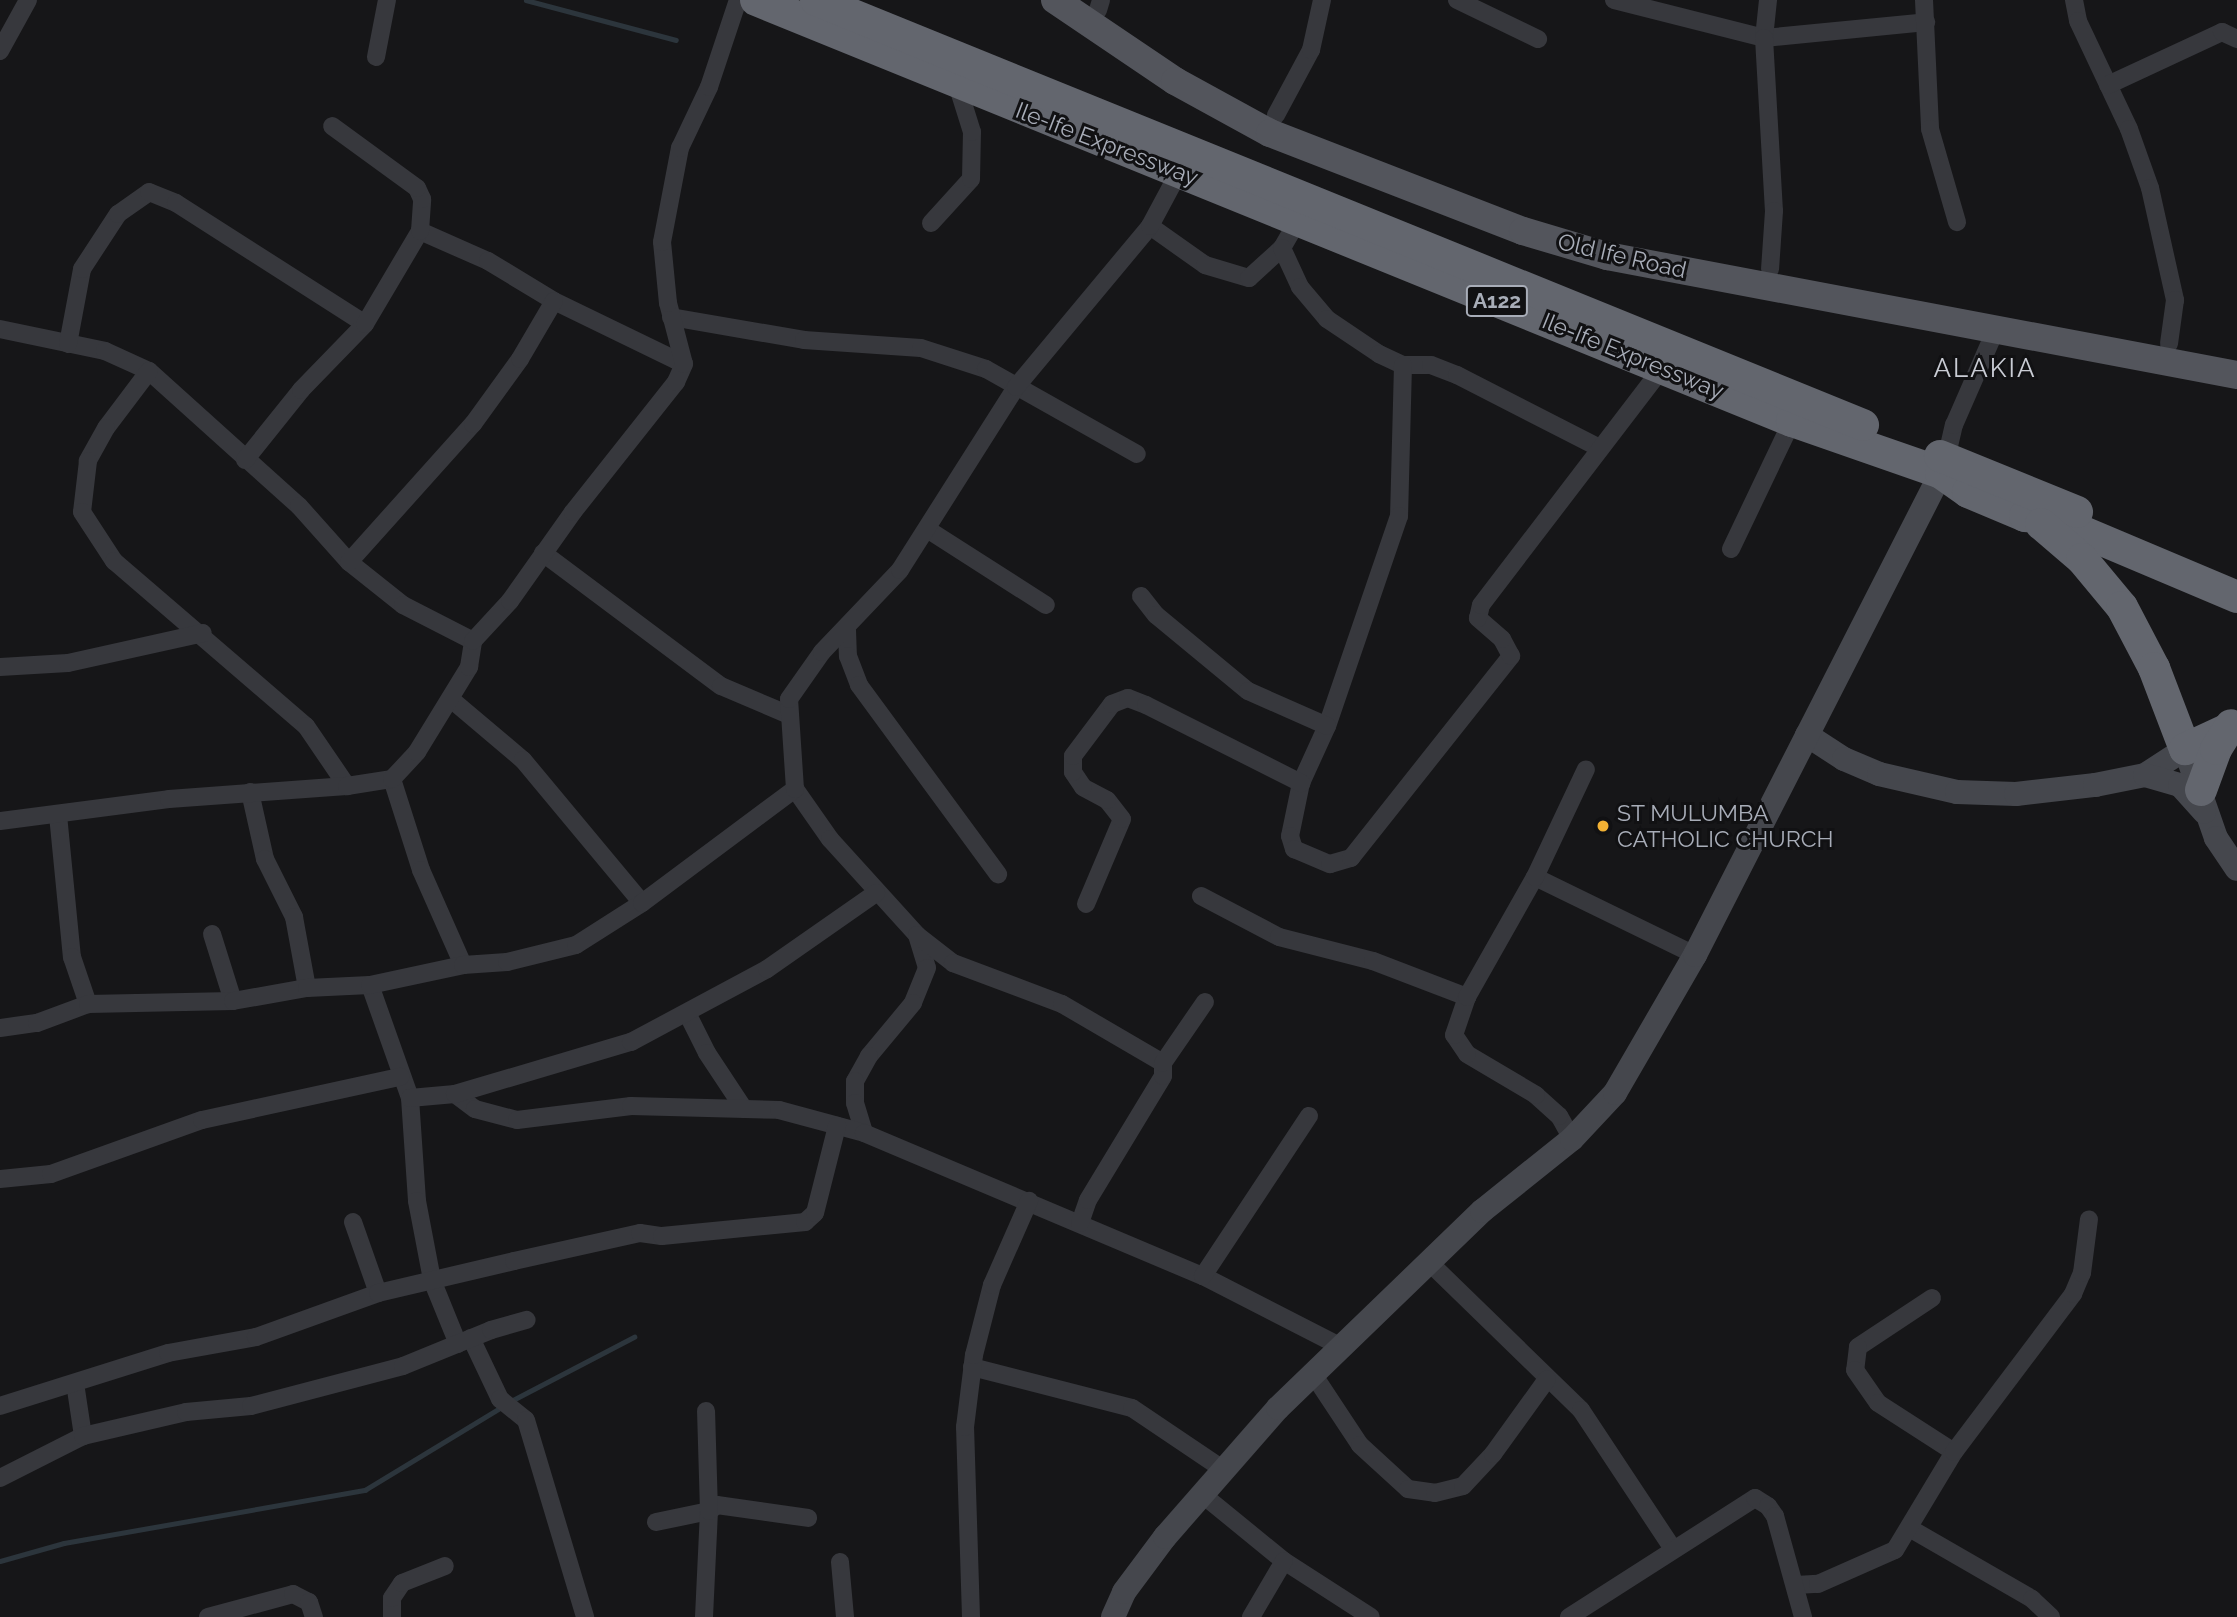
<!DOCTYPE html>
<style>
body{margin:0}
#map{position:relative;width:2237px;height:1617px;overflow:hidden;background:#161618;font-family:Raleway,sans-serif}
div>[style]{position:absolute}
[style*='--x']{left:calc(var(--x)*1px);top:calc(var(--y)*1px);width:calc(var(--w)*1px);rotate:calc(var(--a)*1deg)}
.stream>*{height:4.5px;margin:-2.25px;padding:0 2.25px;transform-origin:2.25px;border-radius:2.25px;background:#2c353c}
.street>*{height:18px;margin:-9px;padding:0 9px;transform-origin:9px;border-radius:9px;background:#37383d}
.secondary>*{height:24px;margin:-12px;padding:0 12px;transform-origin:12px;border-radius:12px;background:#45474d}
.primary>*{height:28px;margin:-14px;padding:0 14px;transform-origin:14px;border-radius:14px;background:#53555c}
.highway>*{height:32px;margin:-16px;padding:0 16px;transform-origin:16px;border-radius:16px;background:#63666e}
.dots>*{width:19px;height:19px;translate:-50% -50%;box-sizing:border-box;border:4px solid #111113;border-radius:50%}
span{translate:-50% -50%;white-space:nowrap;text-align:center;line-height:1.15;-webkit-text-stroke:6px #111113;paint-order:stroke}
.shield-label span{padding:2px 5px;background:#111113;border:2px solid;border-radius:5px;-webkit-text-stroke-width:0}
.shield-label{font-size:21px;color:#a8adb8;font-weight:700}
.street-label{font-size:23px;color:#a8adb8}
.poi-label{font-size:23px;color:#a8adb8}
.left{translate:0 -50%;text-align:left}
.quarter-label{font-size:26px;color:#c9ccd4;letter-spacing:2px}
</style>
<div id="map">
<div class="stream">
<div style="--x:526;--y:0;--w:155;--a:14.9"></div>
<div style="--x:511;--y:1401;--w:139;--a:-27.5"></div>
<div style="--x:0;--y:1561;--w:66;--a:-15.7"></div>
<div style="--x:64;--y:1543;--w:306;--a:-10"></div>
<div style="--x:365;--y:1490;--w:162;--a:-31.3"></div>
</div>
<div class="street">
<div style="--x:1457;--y:0;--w:90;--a:25.7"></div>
<div style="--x:1614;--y:0;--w:155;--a:14.2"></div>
<div style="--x:1764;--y:38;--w:163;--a:-5.6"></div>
<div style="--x:1768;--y:0;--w:38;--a:96"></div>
<div style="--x:1764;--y:38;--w:173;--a:86.7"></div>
<div style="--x:1774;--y:211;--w:58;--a:93.9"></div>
<div style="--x:1924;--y:0;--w:129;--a:87.3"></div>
<div style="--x:1930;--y:129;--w:97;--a:73.8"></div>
<div style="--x:2074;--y:0;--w:21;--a:79"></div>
<div style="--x:2078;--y:21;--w:119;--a:64.7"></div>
<div style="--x:2129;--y:129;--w:63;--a:70.4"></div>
<div style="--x:2150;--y:188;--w:115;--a:77.4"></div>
<div style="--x:2175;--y:300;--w:44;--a:97.8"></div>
<div style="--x:1098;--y:10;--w:10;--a:-73"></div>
<div style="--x:0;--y:51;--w:58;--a:-61.2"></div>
<div style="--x:376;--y:57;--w:58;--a:-79.1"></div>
<div style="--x:2108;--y:85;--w:126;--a:-24.9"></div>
<div style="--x:2222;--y:32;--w:17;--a:25"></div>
<div style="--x:1276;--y:115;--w:74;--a:-61.7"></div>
<div style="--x:1311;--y:50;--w:51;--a:-77.6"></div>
<div style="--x:931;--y:223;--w:59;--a:-47.7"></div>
<div style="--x:971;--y:179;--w:47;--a:-88.8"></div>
<div style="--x:972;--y:132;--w:50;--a:-107.4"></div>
<div style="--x:1150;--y:226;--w:67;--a:35.3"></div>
<div style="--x:1205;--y:265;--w:46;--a:16.5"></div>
<div style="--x:1249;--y:278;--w:45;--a:-42.3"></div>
<div style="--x:1282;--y:248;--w:32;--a:-60"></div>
<div style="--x:420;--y:231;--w:74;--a:23.8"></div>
<div style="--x:488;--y:261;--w:77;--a:31.2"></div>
<div style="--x:554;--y:301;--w:144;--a:25.9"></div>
<div style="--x:1282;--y:248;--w:43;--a:65.2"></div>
<div style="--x:1300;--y:287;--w:42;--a:49.8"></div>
<div style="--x:1327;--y:319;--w:63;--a:33.9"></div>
<div style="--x:1379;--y:354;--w:26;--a:25"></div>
<div style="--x:1403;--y:365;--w:28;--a:0"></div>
<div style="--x:1431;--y:365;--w:28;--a:21"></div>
<div style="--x:1457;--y:375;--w:158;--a:27.1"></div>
<div style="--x:671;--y:317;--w:135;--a:9.8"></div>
<div style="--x:804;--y:340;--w:117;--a:3.9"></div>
<div style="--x:921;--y:348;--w:68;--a:17.9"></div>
<div style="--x:986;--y:369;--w:173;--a:29.4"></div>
<div style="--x:0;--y:329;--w:107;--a:11.8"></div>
<div style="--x:105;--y:351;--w:48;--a:24.4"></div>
<div style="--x:149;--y:371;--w:202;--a:42"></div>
<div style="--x:299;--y:506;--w:75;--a:48.2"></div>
<div style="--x:349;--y:562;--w:69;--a:38.5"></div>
<div style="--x:403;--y:605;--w:79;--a:27.2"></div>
<div style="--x:68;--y:344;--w:76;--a:-79.4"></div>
<div style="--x:82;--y:269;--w:66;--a:-56.8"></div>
<div style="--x:118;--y:214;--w:38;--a:-35"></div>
<div style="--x:149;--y:192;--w:29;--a:22"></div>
<div style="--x:176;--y:203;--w:224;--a:32.6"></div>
<div style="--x:1403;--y:365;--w:151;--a:91.5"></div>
<div style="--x:1399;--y:516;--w:222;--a:108.9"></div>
<div style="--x:1327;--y:726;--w:63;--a:114.5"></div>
<div style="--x:1301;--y:783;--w:54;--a:101.7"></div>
<div style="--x:1290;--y:836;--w:14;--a:73"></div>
<div style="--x:1294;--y:849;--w:39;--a:23"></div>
<div style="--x:1330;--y:864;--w:22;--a:-16"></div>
<div style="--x:1351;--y:858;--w:258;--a:-51.6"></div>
<div style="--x:1511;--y:656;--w:19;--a:-118"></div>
<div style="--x:1502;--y:639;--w:32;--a:-139"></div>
<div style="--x:1478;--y:618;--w:13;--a:-77"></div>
<div style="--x:1481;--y:605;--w:298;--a:-52.6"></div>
<div style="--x:149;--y:371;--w:71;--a:127"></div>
<div style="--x:106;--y:428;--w:38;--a:119"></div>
<div style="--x:88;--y:461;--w:51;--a:96.7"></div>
<div style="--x:82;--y:512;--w:59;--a:56.9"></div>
<div style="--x:114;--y:561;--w:253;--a:40.7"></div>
<div style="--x:306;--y:726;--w:73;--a:55.7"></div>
<div style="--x:1946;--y:459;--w:35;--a:-77"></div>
<div style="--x:1954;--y:425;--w:103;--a:-66.4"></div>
<div style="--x:245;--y:460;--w:90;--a:-51.3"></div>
<div style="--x:301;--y:390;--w:92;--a:-45.9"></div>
<div style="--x:365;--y:324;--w:108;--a:-59.4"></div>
<div style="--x:420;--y:231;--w:32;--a:-86"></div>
<div style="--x:422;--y:199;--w:12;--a:-114"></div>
<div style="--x:417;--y:188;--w:105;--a:-143.9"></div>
<div style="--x:927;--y:529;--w:141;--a:32.6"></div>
<div style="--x:1731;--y:549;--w:142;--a:-64.5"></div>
<div style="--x:543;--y:553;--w:222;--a:36.8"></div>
<div style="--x:721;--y:686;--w:72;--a:23"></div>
<div style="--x:349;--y:562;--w:186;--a:-48.1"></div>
<div style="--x:473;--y:424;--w:80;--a:-54.1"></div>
<div style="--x:520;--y:359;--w:67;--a:-59.6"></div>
<div style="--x:1141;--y:596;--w:24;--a:52"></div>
<div style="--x:1156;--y:615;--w:119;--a:39.6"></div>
<div style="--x:1248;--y:691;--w:86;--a:23.9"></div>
<div style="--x:847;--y:630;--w:26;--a:88"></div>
<div style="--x:848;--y:656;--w:31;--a:69"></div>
<div style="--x:859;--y:685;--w:235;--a:53.7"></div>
<div style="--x:0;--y:667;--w:68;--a:-3.4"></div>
<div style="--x:68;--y:663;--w:138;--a:-12.5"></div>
<div style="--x:452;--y:700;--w:93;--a:40.2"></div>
<div style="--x:523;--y:760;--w:186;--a:50.2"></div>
<div style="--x:392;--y:779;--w:96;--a:72.3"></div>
<div style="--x:421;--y:870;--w:104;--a:66.1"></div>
<div style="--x:795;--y:789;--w:61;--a:55"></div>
<div style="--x:830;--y:839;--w:130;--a:47.8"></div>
<div style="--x:917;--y:935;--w:34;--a:73"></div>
<div style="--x:927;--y:968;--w:38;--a:112"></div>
<div style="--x:913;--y:1003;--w:69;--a:129.7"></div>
<div style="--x:869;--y:1056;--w:29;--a:119"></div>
<div style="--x:855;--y:1081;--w:22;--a:90"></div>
<div style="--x:855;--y:1103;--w:31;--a:73"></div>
<div style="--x:250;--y:792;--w:69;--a:77.4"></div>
<div style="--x:265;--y:859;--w:65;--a:63.4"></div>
<div style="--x:294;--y:917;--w:72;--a:79.6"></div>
<div style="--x:58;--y:815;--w:143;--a:84.4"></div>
<div style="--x:72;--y:957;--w:50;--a:71.2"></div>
<div style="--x:0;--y:821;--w:170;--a:-7.4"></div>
<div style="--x:169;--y:799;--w:178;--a:-4.2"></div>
<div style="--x:347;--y:786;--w:46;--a:-8.8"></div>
<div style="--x:392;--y:779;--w:37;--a:-47"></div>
<div style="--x:417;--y:752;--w:100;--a:-58.5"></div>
<div style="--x:469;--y:667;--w:26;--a:-81"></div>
<div style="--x:473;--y:641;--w:54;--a:-47.2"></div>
<div style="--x:510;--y:601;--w:109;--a:-54.7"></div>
<div style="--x:573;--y:512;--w:166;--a:-51.6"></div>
<div style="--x:676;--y:382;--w:20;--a:-66"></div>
<div style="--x:684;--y:364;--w:63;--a:-104.7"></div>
<div style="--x:668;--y:303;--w:61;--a:-95.6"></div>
<div style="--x:662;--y:242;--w:96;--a:-79.2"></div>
<div style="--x:680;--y:148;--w:68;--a:-64.6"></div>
<div style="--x:709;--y:87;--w:92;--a:-71.6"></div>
<div style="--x:1535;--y:877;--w:178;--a:26"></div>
<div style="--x:1201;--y:896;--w:88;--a:27.7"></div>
<div style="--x:1279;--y:937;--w:97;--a:14.3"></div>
<div style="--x:1373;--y:961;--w:101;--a:21"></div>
<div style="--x:1086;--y:904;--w:92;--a:-67"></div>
<div style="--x:1122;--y:819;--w:24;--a:-128"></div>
<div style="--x:1107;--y:800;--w:27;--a:-152"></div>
<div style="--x:1083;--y:787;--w:18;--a:-124"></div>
<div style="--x:1073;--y:772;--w:16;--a:-90"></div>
<div style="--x:1073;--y:756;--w:65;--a:-53.1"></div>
<div style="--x:1112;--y:704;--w:17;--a:-21"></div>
<div style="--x:1128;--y:698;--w:19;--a:21"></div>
<div style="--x:1146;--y:705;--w:174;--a:26.7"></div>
<div style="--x:212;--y:934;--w:70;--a:72.6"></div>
<div style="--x:917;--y:935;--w:46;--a:37.9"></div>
<div style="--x:953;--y:963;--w:116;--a:20.6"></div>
<div style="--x:1062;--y:1004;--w:117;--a:30.3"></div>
<div style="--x:370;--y:985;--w:120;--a:70.5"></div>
<div style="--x:410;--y:1098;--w:103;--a:86.1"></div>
<div style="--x:417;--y:1201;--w:80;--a:79.2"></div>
<div style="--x:432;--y:1280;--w:69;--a:67.9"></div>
<div style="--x:688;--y:1015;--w:42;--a:63.4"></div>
<div style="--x:707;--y:1053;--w:67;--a:56.5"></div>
<div style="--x:0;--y:1028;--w:37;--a:-8"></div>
<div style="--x:37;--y:1023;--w:54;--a:-20.4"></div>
<div style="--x:88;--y:1004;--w:145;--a:-1.2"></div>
<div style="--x:233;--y:1001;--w:75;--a:-10"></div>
<div style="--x:307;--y:988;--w:63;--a:-2.7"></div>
<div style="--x:370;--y:985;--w:95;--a:-12.1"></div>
<div style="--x:463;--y:965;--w:44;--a:-3.9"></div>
<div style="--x:507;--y:962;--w:71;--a:-13.8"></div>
<div style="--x:576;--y:945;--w:78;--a:-32.5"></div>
<div style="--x:642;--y:903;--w:191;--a:-36.7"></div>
<div style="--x:795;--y:789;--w:90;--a:-93.8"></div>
<div style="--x:789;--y:699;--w:57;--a:-54.9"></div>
<div style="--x:822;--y:652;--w:113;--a:-46.4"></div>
<div style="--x:900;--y:570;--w:217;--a:-57.6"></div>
<div style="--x:1016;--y:387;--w:209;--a:-50.2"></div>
<div style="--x:1150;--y:226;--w:61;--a:-61.8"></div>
<div style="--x:455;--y:1094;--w:25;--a:37"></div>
<div style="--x:475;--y:1109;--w:43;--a:14.7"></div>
<div style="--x:517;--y:1120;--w:115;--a:-7"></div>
<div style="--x:631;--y:1106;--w:148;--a:1.5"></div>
<div style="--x:779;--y:1110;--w:88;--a:15.1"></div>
<div style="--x:864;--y:1133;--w:368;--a:22.9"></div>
<div style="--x:1203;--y:1276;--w:154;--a:27.1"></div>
<div style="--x:410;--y:1098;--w:45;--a:-5.1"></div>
<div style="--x:455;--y:1094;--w:184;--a:-16.5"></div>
<div style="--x:631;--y:1042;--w:154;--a:-28.2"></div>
<div style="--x:767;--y:969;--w:133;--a:-34.9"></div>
<div style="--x:1572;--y:1139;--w:26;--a:-119"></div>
<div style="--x:1559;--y:1116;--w:31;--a:-138"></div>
<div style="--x:1536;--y:1095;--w:80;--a:-149.3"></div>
<div style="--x:1467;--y:1054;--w:23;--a:-124"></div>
<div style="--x:1454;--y:1035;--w:40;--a:-71.1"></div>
<div style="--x:1467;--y:997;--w:138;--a:-60.5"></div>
<div style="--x:1535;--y:877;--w:119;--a:-64.7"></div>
<div style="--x:0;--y:1179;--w:51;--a:-5.6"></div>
<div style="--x:51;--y:1174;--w:160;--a:-19.7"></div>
<div style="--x:202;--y:1120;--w:203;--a:-12.3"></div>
<div style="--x:353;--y:1222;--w:75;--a:70.6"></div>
<div style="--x:1080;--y:1223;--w:24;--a:-71"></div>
<div style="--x:1088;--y:1200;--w:145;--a:-58.8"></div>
<div style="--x:1163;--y:1076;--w:13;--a:-90"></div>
<div style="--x:1163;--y:1063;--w:74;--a:-55.5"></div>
<div style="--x:1431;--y:1264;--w:209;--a:44.2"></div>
<div style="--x:1581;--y:1410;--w:167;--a:56.5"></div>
<div style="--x:1203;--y:1276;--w:192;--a:-56.5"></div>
<div style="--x:1932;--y:1298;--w:89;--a:146.5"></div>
<div style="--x:1858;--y:1347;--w:23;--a:97"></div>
<div style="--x:1855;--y:1370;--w:40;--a:55.1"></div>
<div style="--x:1878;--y:1403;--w:90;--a:32.8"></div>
<div style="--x:471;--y:1338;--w:68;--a:64.6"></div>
<div style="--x:500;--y:1399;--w:33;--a:39"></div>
<div style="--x:526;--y:1420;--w:206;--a:73.3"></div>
<div style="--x:972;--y:1367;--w:165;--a:14.4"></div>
<div style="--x:1132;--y:1408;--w:111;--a:34"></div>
<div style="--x:1313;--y:1374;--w:85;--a:56.5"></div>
<div style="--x:1360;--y:1445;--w:65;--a:42.5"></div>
<div style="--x:1408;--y:1489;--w:27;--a:8"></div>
<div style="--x:1435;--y:1493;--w:29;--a:-14"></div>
<div style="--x:1463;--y:1486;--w:44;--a:-46.8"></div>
<div style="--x:1493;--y:1454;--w:92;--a:-54.2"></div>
<div style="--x:75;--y:1383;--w:54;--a:81.4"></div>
<div style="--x:0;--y:1406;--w:176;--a:-17.5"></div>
<div style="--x:168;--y:1353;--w:89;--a:-10.3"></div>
<div style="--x:256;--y:1337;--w:130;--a:-19.8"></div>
<div style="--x:378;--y:1293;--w:140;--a:-13.2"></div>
<div style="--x:514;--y:1261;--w:129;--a:-12.5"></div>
<div style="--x:640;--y:1233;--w:22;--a:8"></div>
<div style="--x:662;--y:1236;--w:144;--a:-5.6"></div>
<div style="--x:805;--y:1222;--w:13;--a:-42"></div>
<div style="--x:815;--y:1213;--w:90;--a:-75.8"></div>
<div style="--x:0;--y:1478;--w:93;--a:-26.8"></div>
<div style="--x:83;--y:1436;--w:106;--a:-13.1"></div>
<div style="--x:186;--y:1412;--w:65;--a:-5.3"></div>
<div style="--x:251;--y:1406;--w:157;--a:-14.7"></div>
<div style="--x:403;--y:1366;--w:95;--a:-22.2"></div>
<div style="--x:491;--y:1330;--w:37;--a:-16"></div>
<div style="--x:1203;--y:1495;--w:104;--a:39.2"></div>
<div style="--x:1284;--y:1561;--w:103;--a:32.8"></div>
<div style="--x:656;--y:1522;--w:54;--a:-11.7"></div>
<div style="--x:709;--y:1511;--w:10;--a:-37"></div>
<div style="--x:717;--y:1505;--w:92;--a:8.1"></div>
<div style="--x:1911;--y:1529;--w:140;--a:30"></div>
<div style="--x:2032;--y:1599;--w:26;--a:43"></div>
<div style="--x:840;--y:1562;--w:55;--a:84.8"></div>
<div style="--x:1796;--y:1585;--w:22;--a:-3"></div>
<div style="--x:1818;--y:1584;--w:84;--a:-23.8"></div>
<div style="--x:1895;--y:1550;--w:114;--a:-59"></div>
<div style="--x:1954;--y:1452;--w:198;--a:-53"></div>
<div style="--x:2073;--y:1294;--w:23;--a:-67"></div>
<div style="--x:2082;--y:1273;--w:54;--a:-82.6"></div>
<div style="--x:208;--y:1617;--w:88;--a:-15.1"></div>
<div style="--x:293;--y:1594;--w:18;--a:27"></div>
<div style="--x:309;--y:1602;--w:16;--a:72"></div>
<div style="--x:392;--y:1617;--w:19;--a:-90"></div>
<div style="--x:392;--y:1598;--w:18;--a:-56"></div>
<div style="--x:402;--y:1583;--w:46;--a:-21.6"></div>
<div style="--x:704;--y:1617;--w:106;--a:-87.3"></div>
<div style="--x:709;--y:1511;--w:100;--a:-91.7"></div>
<div style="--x:971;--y:1617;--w:190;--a:-91.8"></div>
<div style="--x:965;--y:1427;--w:73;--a:-82.9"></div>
<div style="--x:974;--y:1355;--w:72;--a:-75.6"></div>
<div style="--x:992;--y:1285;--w:92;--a:-66.2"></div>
<div style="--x:1251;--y:1617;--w:65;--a:-59.5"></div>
<div style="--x:1569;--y:1617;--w:221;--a:-32.6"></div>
<div style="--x:1755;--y:1498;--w:15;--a:32"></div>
<div style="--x:1768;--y:1506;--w:12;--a:55"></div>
<div style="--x:1775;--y:1516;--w:105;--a:74.5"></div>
</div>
<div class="secondary">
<div style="--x:1807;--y:735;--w:44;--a:33"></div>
<div style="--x:1844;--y:759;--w:38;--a:23"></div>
<div style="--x:1879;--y:774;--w:80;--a:13"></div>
<div style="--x:1957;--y:792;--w:59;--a:1.9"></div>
<div style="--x:2016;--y:794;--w:80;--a:-6.5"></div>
<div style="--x:2095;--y:785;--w:51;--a:-11.3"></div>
<div style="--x:2145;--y:775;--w:48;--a:-33"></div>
<div style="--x:2185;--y:749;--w:94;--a:70.8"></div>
<div style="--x:2216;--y:838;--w:37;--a:56"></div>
<div style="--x:2145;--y:775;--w:36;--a:16"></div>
<div style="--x:2180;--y:785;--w:36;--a:48"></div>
<div style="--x:1113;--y:1617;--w:27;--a:-66"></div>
<div style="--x:1124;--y:1592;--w:69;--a:-53.3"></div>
<div style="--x:1165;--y:1537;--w:171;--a:-48.8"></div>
<div style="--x:1278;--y:1408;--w:284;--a:-44"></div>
<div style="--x:1482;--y:1211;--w:115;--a:-38.7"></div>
<div style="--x:1572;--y:1139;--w:63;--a:-46.9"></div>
<div style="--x:1615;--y:1093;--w:160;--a:-59.9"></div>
<div style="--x:1695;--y:955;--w:541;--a:-62.96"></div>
</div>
<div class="primary">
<div style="--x:1055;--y:0;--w:145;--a:34"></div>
<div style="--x:1175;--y:81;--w:108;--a:28.7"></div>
<div style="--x:1270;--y:133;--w:271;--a:21.2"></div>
<div style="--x:1523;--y:231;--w:88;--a:16.6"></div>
<div style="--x:1607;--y:256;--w:641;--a:10.7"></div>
</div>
<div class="highway">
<div style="--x:756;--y:0;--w:1118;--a:22.12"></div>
<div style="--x:1792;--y:421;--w:158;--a:19.2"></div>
<div style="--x:1941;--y:473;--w:33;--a:35"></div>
<div style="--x:1968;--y:492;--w:62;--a:22.8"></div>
<div style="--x:2025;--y:516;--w:25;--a:5"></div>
<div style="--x:2050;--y:518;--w:203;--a:22.9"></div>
<div style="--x:816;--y:0;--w:1130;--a:22.09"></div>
<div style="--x:1940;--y:456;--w:148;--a:22.2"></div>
<div style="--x:2041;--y:524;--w:54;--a:40.5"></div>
<div style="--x:2082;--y:559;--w:62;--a:50.2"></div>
<div style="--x:2122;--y:607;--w:69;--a:62.3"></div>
<div style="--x:2154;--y:668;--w:87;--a:69.1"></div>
<div style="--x:2185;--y:749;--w:47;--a:-24.9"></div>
<div style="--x:2201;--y:790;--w:44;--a:-69.9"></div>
<div style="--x:2216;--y:749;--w:28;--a:-58"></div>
</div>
<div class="dots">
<div style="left:1603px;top:826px;background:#f2b134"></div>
</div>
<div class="shield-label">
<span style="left:1497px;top:301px">A122</span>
</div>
<div class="street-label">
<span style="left:1107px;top:144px;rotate:21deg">Ile-Ife Expressway</span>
<span style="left:1622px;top:256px;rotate:13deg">Old Ife Road</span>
<span style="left:1633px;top:356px;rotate:22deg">Ile-Ife Expressway</span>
</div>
<div class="poi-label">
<span class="left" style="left:1617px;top:826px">ST MULUMBA<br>CATHOLIC CHURCH</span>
</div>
<div class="quarter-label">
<span style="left:1985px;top:369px">ALAKIA</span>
</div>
</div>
